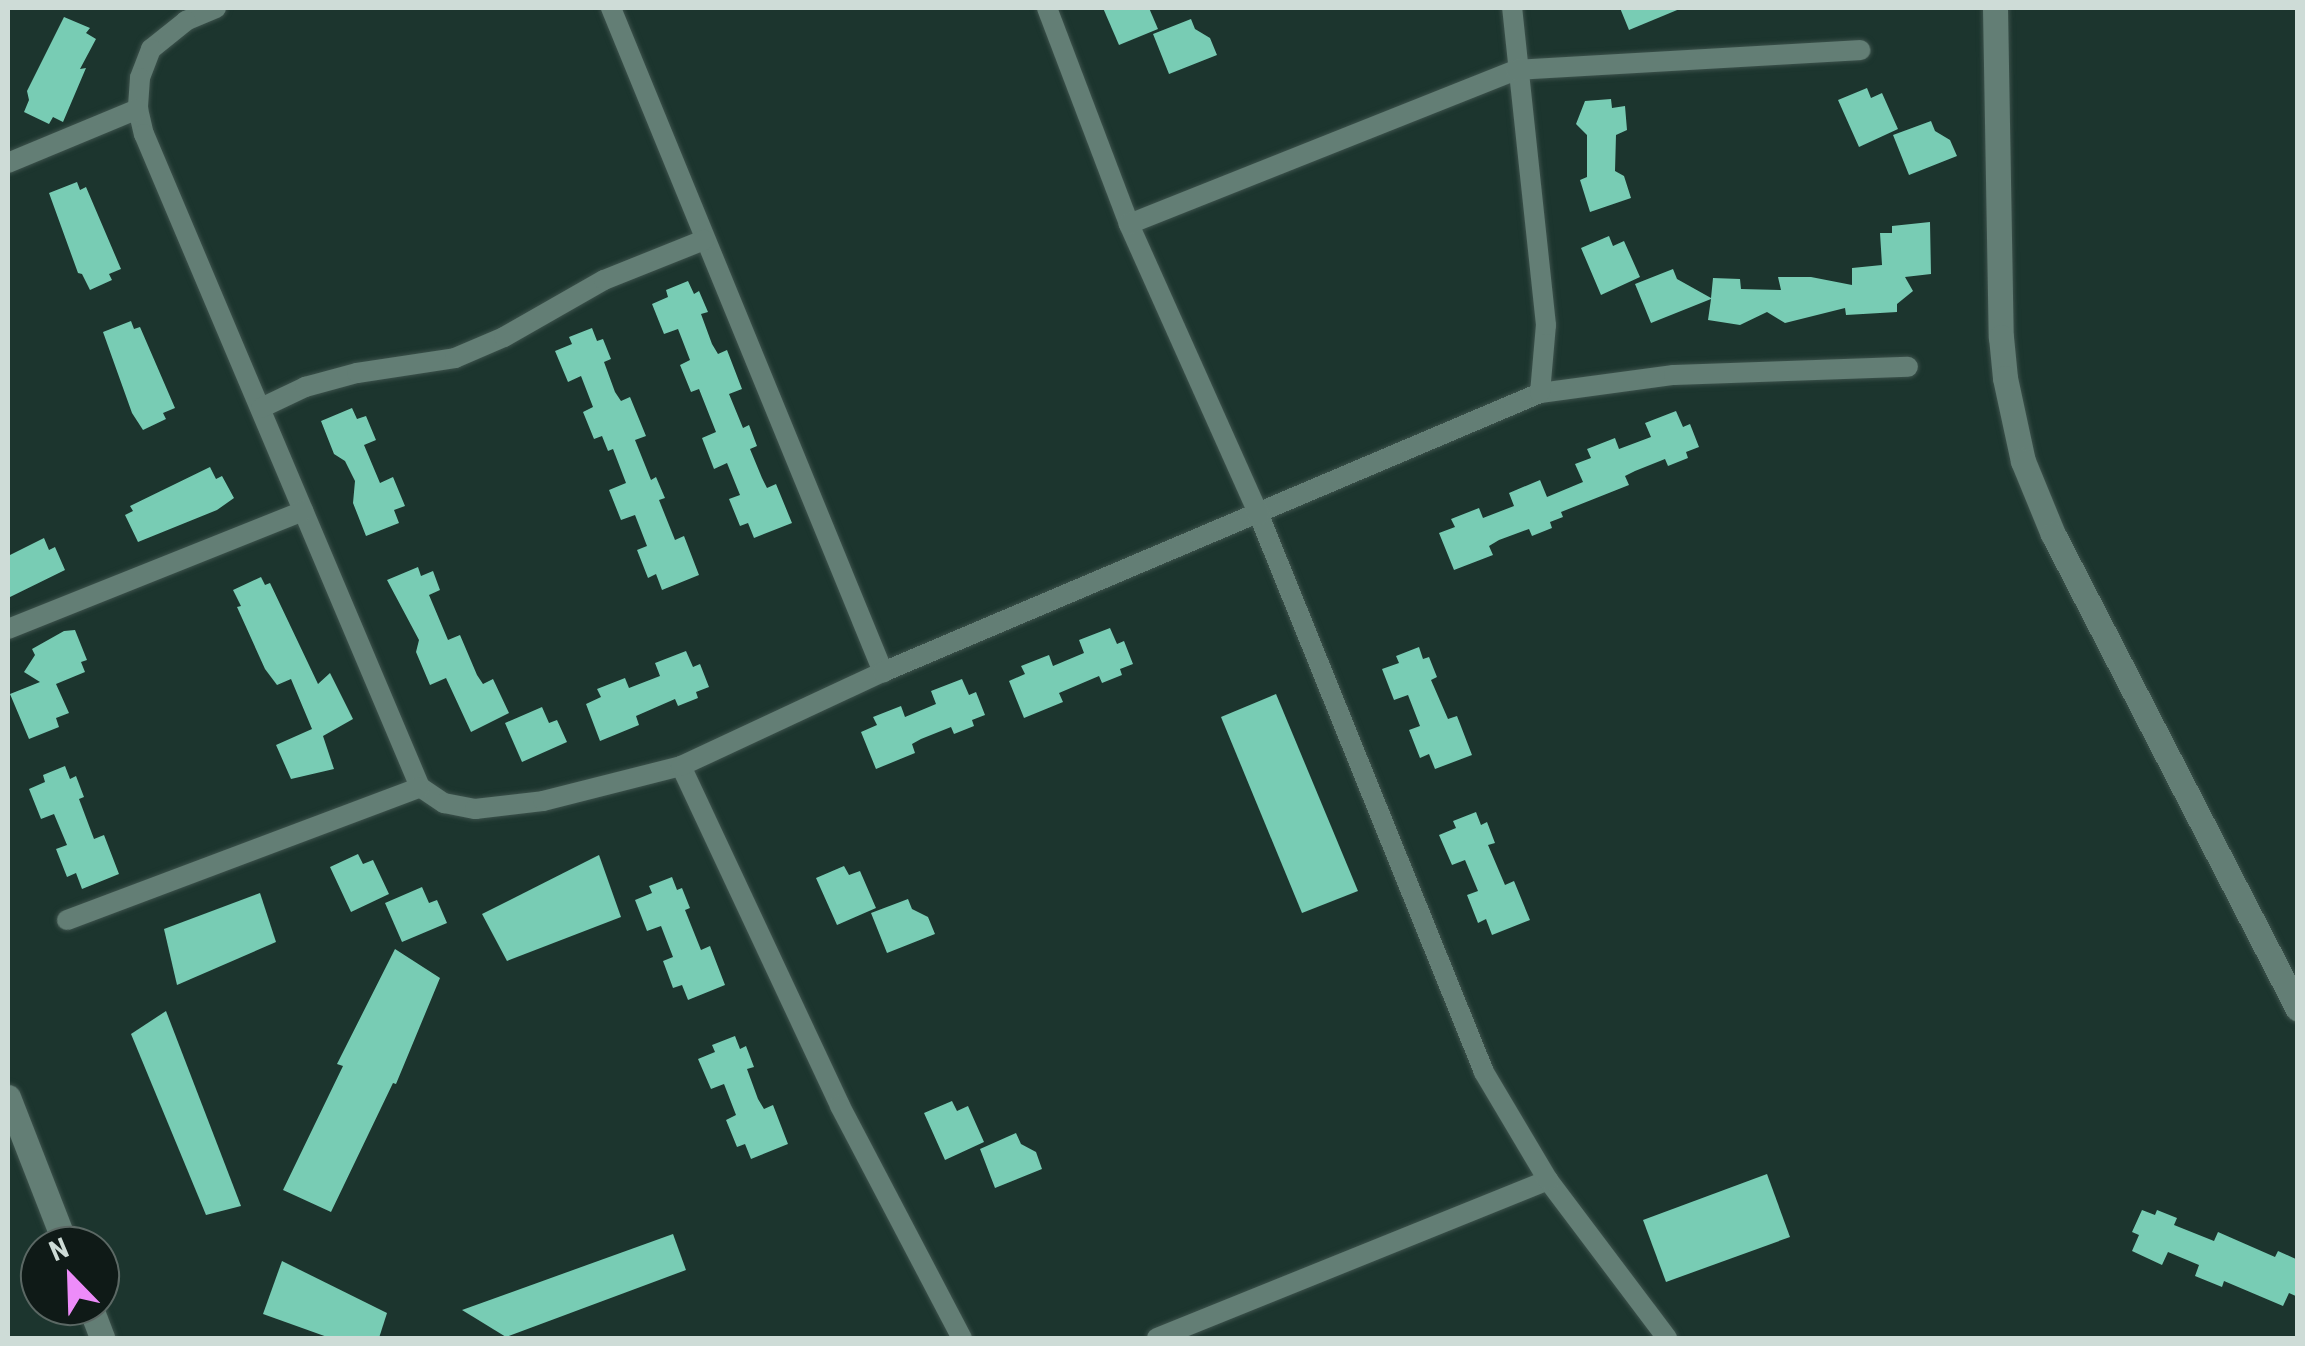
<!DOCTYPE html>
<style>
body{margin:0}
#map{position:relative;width:2305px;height:1346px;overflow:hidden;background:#1c352e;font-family:"Roboto Condensed",sans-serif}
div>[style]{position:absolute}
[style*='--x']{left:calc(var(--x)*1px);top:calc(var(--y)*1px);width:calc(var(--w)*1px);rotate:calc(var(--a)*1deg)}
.building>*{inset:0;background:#78ccb4}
.roads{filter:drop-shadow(0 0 2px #3d524c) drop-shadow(0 0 2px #3d524c)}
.minor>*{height:20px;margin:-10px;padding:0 10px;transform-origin:10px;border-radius:10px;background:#637e75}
.tertiary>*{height:25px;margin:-12.5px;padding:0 12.5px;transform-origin:12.5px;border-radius:12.5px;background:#637e75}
span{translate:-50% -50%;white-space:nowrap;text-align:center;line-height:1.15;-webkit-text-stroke:10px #0f1a17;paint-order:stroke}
.frame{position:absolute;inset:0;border:10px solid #cedcd7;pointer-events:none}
.north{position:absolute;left:20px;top:1226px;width:100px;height:100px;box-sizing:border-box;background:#0f1a17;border:2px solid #5b6864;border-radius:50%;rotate:337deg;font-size:28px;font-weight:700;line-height:40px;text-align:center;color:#cedcd7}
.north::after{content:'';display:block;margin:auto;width:35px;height:45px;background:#ed8cf9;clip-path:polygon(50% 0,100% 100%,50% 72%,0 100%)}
</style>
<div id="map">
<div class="building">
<div style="clip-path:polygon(1103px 8px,1149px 8px,1158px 29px,1119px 45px)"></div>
<div style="clip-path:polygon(1620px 8px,1682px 8px,1629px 30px)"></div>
<div style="clip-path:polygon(64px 17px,90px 28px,86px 33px,96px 39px,80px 69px,86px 68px,63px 122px,53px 117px,49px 124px,24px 112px,29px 100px,27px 91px)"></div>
<div style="clip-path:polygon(1191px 19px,1195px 29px,1210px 38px,1217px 55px,1169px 74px,1153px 34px)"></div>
<div style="clip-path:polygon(1867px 88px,1871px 98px,1882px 93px,1898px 129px,1859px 147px,1838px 100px)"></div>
<div style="clip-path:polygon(1611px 99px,1612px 108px,1625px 106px,1627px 130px,1616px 135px,1615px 171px,1624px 176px,1631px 198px,1590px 212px,1580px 180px,1587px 177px,1587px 135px,1576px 124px,1585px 101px)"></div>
<div style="clip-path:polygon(1931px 121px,1935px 131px,1950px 140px,1957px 156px,1909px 175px,1893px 135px)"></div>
<div style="clip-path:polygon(77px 182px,80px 190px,86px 187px,121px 269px,109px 274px,112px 280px,90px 290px,82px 274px,78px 273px,49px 193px)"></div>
<div style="clip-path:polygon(1930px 222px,1931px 274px,1905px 277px,1913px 291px,1897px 304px,1897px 312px,1846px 315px,1845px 308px,1785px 323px,1767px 312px,1740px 325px,1708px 320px,1711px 299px,1651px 323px,1635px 284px,1673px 269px,1677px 279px,1711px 298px,1713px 278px,1740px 279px,1741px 289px,1781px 290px,1778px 277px,1811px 277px,1852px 285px,1852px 268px,1882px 265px,1880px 233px,1892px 233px,1892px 226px)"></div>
<div style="clip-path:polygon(1609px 236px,1613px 246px,1624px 241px,1640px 277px,1601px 295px,1581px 248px)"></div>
<div style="clip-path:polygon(688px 281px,694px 294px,699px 291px,708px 312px,701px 314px,712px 344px,718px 354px,727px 350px,742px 389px,729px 394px,743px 428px,749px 425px,757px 446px,750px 449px,762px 478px,767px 488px,776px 484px,792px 523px,754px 538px,748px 523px,740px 526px,729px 499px,740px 495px,727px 463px,714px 469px,702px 438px,716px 432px,699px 389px,691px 392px,680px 365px,690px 360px,678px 329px,664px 334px,652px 304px,668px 297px,666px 290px)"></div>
<div style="clip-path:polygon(131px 321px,134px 329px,140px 327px,175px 408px,163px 413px,166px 419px,143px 430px,132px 413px,103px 332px)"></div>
<div style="clip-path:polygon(592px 328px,597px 341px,603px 339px,611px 359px,604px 362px,615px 392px,621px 401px,630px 397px,646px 436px,635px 440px,651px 480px,656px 477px,665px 498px,659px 500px,675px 540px,684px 536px,699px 575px,662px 590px,656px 574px,648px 578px,637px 550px,647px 546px,635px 515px,621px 520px,609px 490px,626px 483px,613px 449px,608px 451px,602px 436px,594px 439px,583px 412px,593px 407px,581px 376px,568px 382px,555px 351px,572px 344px,569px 337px)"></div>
<div style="clip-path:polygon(352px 408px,357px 419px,366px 416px,376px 440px,364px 445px,380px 483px,393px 477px,405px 506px,394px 510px,399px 523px,366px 536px,353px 503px,355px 481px,345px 461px,334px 454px,321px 421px)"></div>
<div style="clip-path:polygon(1676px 411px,1683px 427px,1690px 424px,1699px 447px,1686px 452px,1688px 458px,1668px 466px,1665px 459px,1635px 471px,1625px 476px,1629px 485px,1561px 512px,1563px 517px,1550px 522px,1552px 528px,1532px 536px,1529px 529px,1499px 540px,1489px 546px,1493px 555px,1454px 570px,1439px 533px,1455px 527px,1451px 519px,1479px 508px,1483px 518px,1514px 506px,1509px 493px,1540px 480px,1547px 497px,1583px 482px,1575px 464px,1591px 458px,1587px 449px,1615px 438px,1619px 449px,1651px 437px,1645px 423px)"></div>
<div style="clip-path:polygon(210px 467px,216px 479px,222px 476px,234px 498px,217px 510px,138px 542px,125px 515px,133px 511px,130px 506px)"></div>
<div style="clip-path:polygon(44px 538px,49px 550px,55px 547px,65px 570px,8px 598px,8px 556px)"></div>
<div style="clip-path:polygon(418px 567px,421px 576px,433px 571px,440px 590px,429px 595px,448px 640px,460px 635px,477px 675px,483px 684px,493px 679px,509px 713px,471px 732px,446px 678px,430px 685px,416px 652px,419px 640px,387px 580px)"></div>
<div style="clip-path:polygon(261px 577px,265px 585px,270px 583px,318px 684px,330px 673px,353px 719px,323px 736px,334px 769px,291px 779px,276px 745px,312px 729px,291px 679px,277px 685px,265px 669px,237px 607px,241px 606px,233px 590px)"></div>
<div style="clip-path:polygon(1110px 628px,1117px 644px,1124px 641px,1133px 664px,1120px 669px,1122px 675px,1102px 683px,1099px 676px,1059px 693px,1063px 702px,1024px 718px,1009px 681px,1025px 674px,1021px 666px,1049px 655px,1053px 666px,1084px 653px,1079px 640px)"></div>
<div style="clip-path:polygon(75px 630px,87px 660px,81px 662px,85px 672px,56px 684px,69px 713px,56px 718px,59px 727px,29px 739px,10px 694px,40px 682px,24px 672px,35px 655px,32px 649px,64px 631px)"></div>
<div style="clip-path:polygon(1419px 647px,1423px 659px,1429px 657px,1437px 677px,1431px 680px,1448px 719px,1457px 716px,1472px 755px,1435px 769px,1429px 754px,1420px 758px,1409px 730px,1420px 726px,1408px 695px,1394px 700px,1382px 669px,1399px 663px,1396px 656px)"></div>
<div style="clip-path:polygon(686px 651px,693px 667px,700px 664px,709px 687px,696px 692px,698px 698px,678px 706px,675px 699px,636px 716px,639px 725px,600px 741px,586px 704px,601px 697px,597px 689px,625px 678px,629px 688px,660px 676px,655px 663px)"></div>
<div style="clip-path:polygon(962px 679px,969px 695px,976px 692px,985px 715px,972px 720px,974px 726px,954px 734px,951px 727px,921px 739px,912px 744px,915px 753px,876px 769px,861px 732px,877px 725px,873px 717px,901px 706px,905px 717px,936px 704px,931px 691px)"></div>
<div style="clip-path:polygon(1276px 694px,1358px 891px,1302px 913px,1221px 717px)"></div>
<div style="clip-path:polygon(542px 707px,549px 723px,557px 720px,567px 742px,522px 762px,505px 723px)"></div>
<div style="clip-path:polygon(65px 766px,70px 779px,76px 776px,84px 797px,79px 799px,94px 839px,104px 835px,119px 874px,82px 889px,76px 873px,67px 877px,56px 849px,67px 845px,54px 814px,41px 819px,29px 789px,45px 782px,43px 775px)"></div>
<div style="clip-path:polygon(1476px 812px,1481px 825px,1487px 822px,1495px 843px,1488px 845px,1505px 885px,1514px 881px,1530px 920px,1492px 935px,1486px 919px,1478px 923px,1467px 895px,1478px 891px,1465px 860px,1452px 865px,1439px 835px,1456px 828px,1453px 821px)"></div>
<div style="clip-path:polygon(358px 854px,363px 864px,373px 860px,389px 894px,351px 912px,330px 867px)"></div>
<div style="clip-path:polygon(599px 855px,621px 917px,507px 961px,482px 914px)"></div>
<div style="clip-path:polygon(844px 866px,849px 875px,860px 871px,876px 908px,837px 925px,816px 878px)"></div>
<div style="clip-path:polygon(672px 877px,677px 890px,682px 888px,690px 908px,685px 910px,701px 950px,710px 946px,725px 985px,688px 1000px,682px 985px,673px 988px,663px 961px,673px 957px,661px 926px,647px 931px,635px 900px,652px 893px,649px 886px)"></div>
<div style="clip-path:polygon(422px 887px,429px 903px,437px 900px,447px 923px,402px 942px,385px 903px)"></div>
<div style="clip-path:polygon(260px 893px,276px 942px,177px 985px,164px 929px)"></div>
<div style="clip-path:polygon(908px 899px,912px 909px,928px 917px,935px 934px,887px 953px,871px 913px)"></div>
<div style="clip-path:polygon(395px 949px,440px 978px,396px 1084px,393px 1083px,331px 1212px,283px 1190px,343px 1066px,337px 1064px)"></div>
<div style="clip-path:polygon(166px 1011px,241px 1206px,206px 1215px,131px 1034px)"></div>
<div style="clip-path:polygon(735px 1036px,740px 1049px,746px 1046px,754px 1067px,747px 1069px,758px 1099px,764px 1109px,773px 1105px,788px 1144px,751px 1159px,745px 1144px,737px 1147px,726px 1120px,736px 1115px,724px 1084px,711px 1089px,698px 1059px,715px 1052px,712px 1045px)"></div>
<div style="clip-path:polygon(952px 1101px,957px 1111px,968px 1106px,984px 1142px,945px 1160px,924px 1113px)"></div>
<div style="clip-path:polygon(1016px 1133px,1021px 1144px,1036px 1152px,1042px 1169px,995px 1188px,980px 1149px)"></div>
<div style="clip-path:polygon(1767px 1174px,1790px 1237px,1666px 1282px,1643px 1220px)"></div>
<div style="clip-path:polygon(2142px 1210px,2155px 1215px,2157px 1210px,2177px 1218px,2174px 1225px,2214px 1241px,2218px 1232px,2275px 1257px,2278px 1251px,2298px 1260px,2298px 1297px,2289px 1293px,2283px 1306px,2224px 1281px,2222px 1287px,2195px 1276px,2199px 1265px,2168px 1252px,2162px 1265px,2132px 1251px,2139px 1235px,2132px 1232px)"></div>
<div style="clip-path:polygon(673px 1234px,686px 1270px,506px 1337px,462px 1310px)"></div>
<div style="clip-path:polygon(282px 1261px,387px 1313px,379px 1338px,330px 1338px,263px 1314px)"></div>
</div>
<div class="roads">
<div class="minor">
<div style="--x:216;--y:8;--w:33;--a:157"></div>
<div style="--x:186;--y:21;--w:45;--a:141.3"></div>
<div style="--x:151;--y:49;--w:31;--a:111"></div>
<div style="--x:140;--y:78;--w:31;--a:94"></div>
<div style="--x:138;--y:109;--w:26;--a:77"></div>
<div style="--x:144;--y:134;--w:709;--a:67.09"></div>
<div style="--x:420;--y:787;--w:29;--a:34"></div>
<div style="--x:444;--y:803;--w:32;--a:11"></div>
<div style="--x:475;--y:809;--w:68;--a:-6.7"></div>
<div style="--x:543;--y:801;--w:142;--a:-14.2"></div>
<div style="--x:681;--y:766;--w:375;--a:64.9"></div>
<div style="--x:840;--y:1106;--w:262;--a:62.3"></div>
<div style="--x:611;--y:8;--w:718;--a:67.72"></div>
<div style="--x:1047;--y:8;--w:231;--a:69.2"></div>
<div style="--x:8;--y:163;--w:141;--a:-22.6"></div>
<div style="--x:1540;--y:393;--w:135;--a:-7.7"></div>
<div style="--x:1674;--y:375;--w:234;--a:-2"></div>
<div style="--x:261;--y:408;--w:49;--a:-25.5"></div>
<div style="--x:305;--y:387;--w:54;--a:-15.1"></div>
<div style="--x:357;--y:373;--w:99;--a:-8.7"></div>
<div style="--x:455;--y:358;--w:53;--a:-23.2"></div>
<div style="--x:504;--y:337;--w:115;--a:-29.7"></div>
<div style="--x:604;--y:280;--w:108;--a:-21.8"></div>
<div style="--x:8;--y:629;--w:318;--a:-21.8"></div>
<div style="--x:681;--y:766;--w:223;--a:-25"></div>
<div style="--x:883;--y:672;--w:714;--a:-23.01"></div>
<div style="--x:1540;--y:393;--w:68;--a:-85"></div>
<div style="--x:1546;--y:325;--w:319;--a:-96.1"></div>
<div style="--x:67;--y:920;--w:377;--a:-20.6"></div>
<div style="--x:1157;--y:1338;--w:422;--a:-22"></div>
<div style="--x:1667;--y:1338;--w:198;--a:-127"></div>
<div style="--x:1548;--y:1180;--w:126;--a:-120.7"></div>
<div style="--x:1484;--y:1072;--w:601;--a:-112"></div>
<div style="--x:1259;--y:515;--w:319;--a:-114.1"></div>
<div style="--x:1129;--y:224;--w:417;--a:-21.7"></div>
<div style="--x:1516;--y:70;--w:345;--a:-3.3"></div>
</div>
<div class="tertiary">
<div style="--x:1995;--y:8;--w:329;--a:89"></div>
<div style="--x:2001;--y:337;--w:41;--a:84.4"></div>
<div style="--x:2005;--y:378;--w:85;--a:77.8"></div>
<div style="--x:2023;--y:461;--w:79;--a:67.7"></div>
<div style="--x:2053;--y:534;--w:534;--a:62.72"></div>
<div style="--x:8;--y:1097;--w:160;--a:68.7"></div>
<div style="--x:90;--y:1306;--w:34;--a:69"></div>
</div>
</div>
<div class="frame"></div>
<div class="north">N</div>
</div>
